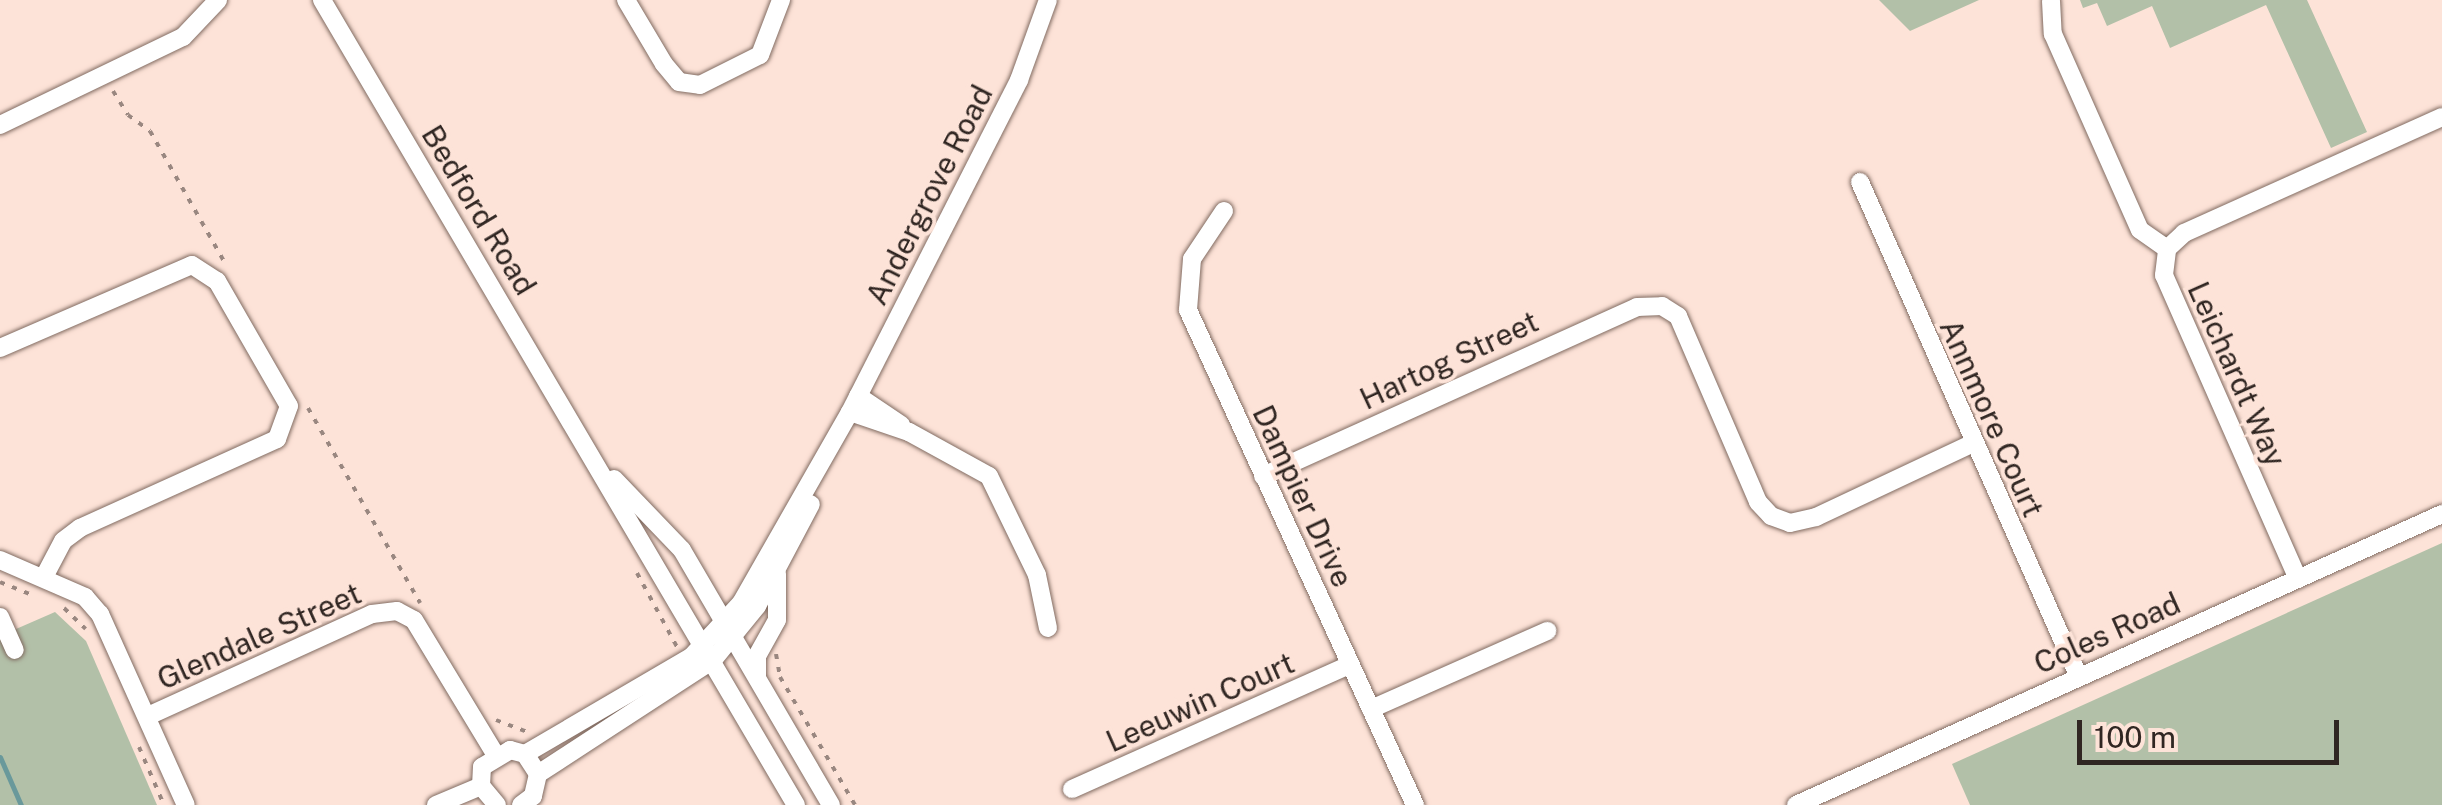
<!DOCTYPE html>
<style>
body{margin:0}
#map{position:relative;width:2442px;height:805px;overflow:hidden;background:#fde3d8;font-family:"Public Sans",sans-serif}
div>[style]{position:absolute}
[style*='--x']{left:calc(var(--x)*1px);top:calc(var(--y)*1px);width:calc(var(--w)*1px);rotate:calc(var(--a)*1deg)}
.green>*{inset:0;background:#b2c0a8}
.stream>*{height:5px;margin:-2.5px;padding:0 2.5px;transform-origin:2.5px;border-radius:2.5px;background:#6a999b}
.path>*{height:4px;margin-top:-2px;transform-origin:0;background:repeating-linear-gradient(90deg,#998780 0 5px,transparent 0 13px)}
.roads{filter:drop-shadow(0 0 2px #816b61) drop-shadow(0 0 2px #816b61)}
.minor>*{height:18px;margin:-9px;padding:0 9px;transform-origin:9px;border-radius:9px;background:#fff}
span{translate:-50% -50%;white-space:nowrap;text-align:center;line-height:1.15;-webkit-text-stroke:8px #fde3d8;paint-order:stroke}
.street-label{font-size:30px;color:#302622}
.scale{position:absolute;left:2077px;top:720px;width:262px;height:45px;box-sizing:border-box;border:5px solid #302622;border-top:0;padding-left:12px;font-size:30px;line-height:35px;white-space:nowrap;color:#302622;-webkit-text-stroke:8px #fde3d8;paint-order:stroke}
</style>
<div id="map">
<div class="green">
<div style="clip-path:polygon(1879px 0,1979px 0,1910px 31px)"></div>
<div style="clip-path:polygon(2080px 0,2307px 0,2367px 132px,2331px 148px,2266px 5px,2170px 48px,2152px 6px,2107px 26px,2097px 3px,2083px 8px)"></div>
<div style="clip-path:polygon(2442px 543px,2442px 805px,1970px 805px,1952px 764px)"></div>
<div style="clip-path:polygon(55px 612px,86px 641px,157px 805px,0 805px,0 636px)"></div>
</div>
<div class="stream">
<div style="--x:0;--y:757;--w:52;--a:66.4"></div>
</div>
<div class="path">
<div style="--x:113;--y:91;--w:28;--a:58"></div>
<div style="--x:128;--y:115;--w:27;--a:36"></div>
<div style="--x:150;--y:131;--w:154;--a:60.4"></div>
<div style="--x:308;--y:408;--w:225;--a:60.1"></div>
<div style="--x:637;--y:573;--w:84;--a:61.6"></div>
<div style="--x:0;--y:582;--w:35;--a:22"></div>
<div style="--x:64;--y:608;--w:30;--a:44"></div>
<div style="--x:776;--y:654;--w:23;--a:80"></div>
<div style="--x:780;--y:677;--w:148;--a:59.6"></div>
<div style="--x:496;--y:720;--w:34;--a:21"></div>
<div style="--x:139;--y:747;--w:63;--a:66.7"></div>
</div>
<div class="roads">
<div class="minor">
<div style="--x:322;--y:0;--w:934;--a:59.51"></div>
<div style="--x:626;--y:0;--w:74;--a:59.3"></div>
<div style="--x:664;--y:64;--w:23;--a:50"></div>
<div style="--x:679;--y:82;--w:21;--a:8"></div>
<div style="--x:700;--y:85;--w:67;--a:-26.6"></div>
<div style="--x:760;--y:55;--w:59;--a:-69.1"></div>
<div style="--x:2051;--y:1;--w:33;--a:87"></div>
<div style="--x:2053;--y:34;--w:214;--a:66.1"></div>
<div style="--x:2140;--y:230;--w:33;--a:35"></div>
<div style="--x:0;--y:125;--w:203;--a:-25.7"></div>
<div style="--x:183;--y:37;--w:51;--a:-46.6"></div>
<div style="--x:1860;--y:182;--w:539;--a:66.15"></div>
<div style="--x:1224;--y:211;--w:58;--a:123.7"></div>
<div style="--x:1192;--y:259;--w:51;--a:94.5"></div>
<div style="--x:1188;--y:310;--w:545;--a:65.36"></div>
<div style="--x:0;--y:348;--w:209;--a:-23.4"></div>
<div style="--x:192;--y:265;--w:30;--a:33"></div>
<div style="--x:217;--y:281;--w:144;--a:60.1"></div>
<div style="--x:289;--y:406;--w:35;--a:110"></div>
<div style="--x:277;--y:439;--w:216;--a:155.7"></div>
<div style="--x:80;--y:528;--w:21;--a:143"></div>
<div style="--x:63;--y:541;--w:41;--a:117.8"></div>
<div style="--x:858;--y:396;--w:52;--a:34"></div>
<div style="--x:850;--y:412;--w:62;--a:18.7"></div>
<div style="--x:909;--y:432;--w:91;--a:28.8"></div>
<div style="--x:989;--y:476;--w:110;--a:64.1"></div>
<div style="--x:1037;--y:575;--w:54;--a:78.3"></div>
<div style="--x:1263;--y:476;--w:410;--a:-24.3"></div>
<div style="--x:1637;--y:307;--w:25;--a:-2"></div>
<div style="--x:1662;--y:306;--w:19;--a:32"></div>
<div style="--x:1678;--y:316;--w:202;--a:66.7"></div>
<div style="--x:1758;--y:502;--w:19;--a:47"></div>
<div style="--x:1771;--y:516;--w:20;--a:20"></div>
<div style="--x:1790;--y:523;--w:27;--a:-13"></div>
<div style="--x:1816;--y:517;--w:174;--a:-25.2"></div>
<div style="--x:614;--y:479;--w:98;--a:46.2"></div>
<div style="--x:682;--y:550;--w:295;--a:59.7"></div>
<div style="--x:0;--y:560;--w:93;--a:23.5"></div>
<div style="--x:85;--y:597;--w:23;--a:49"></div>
<div style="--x:100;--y:614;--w:209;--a:65.8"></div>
<div style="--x:2298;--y:579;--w:332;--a:-113.8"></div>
<div style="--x:2164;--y:275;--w:26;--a:-83"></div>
<div style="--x:2167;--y:249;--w:23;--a:-43"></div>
<div style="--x:2184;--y:233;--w:283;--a:-24.2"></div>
<div style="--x:0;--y:617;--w:36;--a:66"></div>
<div style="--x:757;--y:677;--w:21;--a:-90"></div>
<div style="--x:757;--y:656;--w:41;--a:-60.9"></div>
<div style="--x:777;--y:620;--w:46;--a:-90"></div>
<div style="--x:1371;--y:709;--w:193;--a:-23.9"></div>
<div style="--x:148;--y:716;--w:246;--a:-24.5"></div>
<div style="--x:372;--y:614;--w:25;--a:-7"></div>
<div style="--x:397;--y:611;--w:19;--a:28"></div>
<div style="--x:414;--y:620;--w:157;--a:58.8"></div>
<div style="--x:525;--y:754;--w:192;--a:-30.3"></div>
<div style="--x:691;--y:657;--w:74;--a:-47.2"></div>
<div style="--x:741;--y:603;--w:220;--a:-60.3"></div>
<div style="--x:850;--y:412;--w:373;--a:-63"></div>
<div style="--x:1019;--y:80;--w:85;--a:-70.1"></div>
<div style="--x:538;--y:774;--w:209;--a:-33.1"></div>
<div style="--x:713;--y:660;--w:70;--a:-50.8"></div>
<div style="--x:757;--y:606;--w:115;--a:-62.1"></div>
<div style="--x:1072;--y:789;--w:303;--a:-24.1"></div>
<div style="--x:436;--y:805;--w:49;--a:-22.9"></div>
<div style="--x:497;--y:805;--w:25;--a:-130"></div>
<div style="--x:481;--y:786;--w:19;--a:-87"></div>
<div style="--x:482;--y:767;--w:33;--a:-31"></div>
<div style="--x:510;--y:750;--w:16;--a:15"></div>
<div style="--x:525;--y:754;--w:24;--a:57"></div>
<div style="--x:538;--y:774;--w:23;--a:103"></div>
<div style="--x:533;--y:796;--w:15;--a:143"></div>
<div style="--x:1796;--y:805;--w:709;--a:-24.25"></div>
</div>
</div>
<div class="street-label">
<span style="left:929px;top:195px;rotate:-63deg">Andergrove Road</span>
<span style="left:479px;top:210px;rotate:59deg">Bedford Road</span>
<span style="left:1449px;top:360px;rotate:-25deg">Hartog Street</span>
<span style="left:2237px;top:374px;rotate:66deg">Leichardt Way</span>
<span style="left:1992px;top:418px;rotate:66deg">Annmore Court</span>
<span style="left:1303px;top:496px;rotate:65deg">Dampier Drive</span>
<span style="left:2107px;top:633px;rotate:-24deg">Coles Road</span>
<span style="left:259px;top:636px;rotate:-24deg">Glendale Street</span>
<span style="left:1200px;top:702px;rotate:-24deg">Leeuwin Court</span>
</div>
<div class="scale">100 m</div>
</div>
